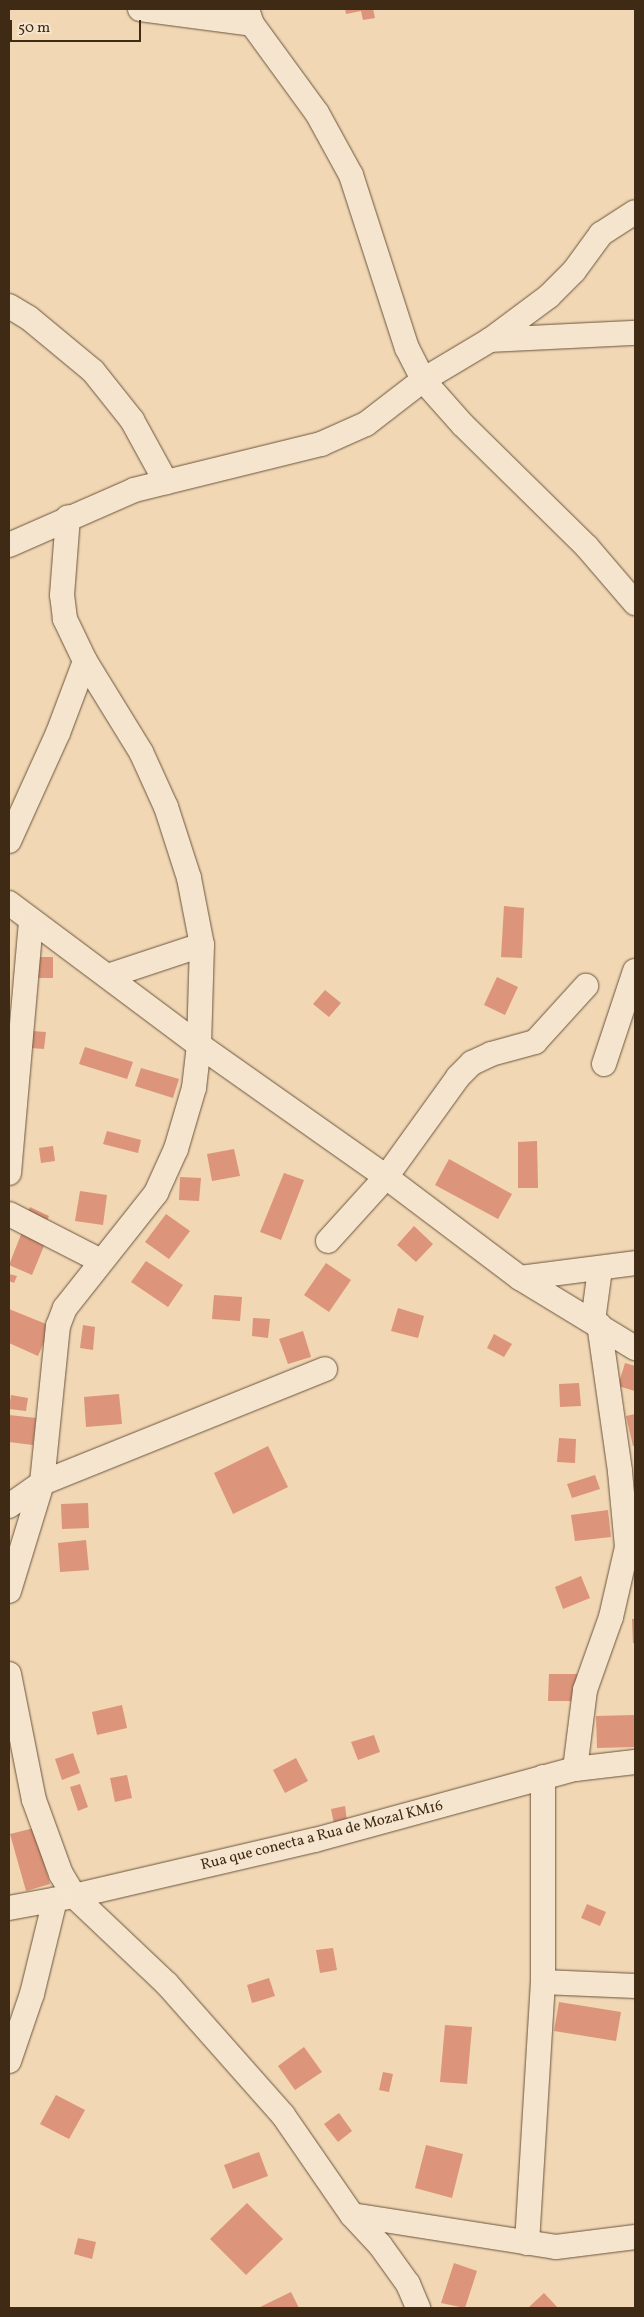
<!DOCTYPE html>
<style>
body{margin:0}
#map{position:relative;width:644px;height:2317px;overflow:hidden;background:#f1d7b4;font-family:Vollkorn,serif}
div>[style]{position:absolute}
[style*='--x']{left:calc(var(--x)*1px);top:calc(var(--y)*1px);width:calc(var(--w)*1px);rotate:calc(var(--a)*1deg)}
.building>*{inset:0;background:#dc947a}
.roads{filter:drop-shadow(0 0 1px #6b553d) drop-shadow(0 0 1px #6b553d)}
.minor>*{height:24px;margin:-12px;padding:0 12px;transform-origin:12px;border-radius:12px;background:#f6e5ce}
span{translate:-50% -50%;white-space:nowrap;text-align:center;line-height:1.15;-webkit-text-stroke:5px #f6e5ce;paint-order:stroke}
.street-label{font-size:15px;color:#3e2a15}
.frame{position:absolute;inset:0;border:10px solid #3e2a15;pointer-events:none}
.scale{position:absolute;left:10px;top:20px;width:131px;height:22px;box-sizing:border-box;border:2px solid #3e2a15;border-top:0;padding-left:6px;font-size:15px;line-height:18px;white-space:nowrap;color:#3e2a15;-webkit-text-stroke:4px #f6e5ce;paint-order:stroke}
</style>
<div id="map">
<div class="building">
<div style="clip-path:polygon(345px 9px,373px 9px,375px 18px,363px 20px,361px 11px,346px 14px)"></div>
<div style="clip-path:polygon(504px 906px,524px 908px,522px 958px,501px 957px)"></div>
<div style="clip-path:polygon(31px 957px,53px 957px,53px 978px,32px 978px)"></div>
<div style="clip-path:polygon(497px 977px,518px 987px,505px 1015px,484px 1005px)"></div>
<div style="clip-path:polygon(325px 990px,341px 1003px,329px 1017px,313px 1004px)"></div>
<div style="clip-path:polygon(32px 1031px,46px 1032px,44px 1049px,30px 1048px)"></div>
<div style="clip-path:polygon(85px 1047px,133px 1062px,127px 1079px,79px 1064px)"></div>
<div style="clip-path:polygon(141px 1068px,179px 1079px,173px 1098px,135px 1086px)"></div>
<div style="clip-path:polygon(107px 1131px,141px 1140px,138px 1153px,103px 1144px)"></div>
<div style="clip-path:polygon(537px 1141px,538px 1188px,518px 1188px,518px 1142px)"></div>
<div style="clip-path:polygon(53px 1146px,55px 1161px,41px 1163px,39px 1148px)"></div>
<div style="clip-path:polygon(234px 1149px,240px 1176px,212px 1181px,207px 1154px)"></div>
<div style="clip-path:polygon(449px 1159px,512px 1194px,498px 1219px,435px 1185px)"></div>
<div style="clip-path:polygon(284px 1173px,304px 1180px,281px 1240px,260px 1232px)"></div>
<div style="clip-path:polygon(180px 1177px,201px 1178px,199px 1201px,179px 1200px)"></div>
<div style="clip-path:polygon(80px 1191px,107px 1195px,103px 1225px,75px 1221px)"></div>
<div style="clip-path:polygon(30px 1207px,49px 1216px,45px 1225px,25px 1216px)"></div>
<div style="clip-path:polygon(166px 1214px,190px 1231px,169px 1259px,145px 1242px)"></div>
<div style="clip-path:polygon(414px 1226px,433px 1244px,416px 1262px,397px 1245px)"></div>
<div style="clip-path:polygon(22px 1232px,46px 1241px,32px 1275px,9px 1265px)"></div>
<div style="clip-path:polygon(146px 1261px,183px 1285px,168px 1307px,131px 1282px)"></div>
<div style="clip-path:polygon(326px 1263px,351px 1280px,329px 1312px,304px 1295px)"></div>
<div style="clip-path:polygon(9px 1274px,17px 1276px,14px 1283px,9px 1281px)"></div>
<div style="clip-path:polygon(214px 1295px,242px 1297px,240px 1321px,212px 1319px)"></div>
<div style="clip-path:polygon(398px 1308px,424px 1316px,418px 1338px,391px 1331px)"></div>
<div style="clip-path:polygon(9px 1309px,51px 1326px,38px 1356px,9px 1343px)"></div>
<div style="clip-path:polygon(253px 1318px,270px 1319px,268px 1338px,252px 1336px)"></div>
<div style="clip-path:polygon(83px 1325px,95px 1327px,93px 1350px,80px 1348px)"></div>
<div style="clip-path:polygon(303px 1331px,311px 1357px,288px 1364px,279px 1339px)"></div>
<div style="clip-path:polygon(494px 1334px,512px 1344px,504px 1357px,487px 1348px)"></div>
<div style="clip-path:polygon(625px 1363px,635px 1366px,635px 1391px,618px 1386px)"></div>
<div style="clip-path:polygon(579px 1383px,581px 1406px,560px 1407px,559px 1384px)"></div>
<div style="clip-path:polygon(119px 1394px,122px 1424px,86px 1427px,84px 1397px)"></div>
<div style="clip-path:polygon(11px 1395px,28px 1398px,26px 1411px,9px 1409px)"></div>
<div style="clip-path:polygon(635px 1414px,635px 1446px,633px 1446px,626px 1416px)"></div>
<div style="clip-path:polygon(9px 1415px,36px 1418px,33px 1445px,9px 1442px)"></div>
<div style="clip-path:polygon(559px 1438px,576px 1439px,575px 1463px,557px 1462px)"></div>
<div style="clip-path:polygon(268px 1446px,288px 1487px,233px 1514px,214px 1473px)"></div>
<div style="clip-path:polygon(595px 1475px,600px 1489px,572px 1498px,567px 1484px)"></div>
<div style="clip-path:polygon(88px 1503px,89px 1528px,62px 1529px,61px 1504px)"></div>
<div style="clip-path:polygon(608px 1510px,611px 1537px,575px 1541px,571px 1515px)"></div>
<div style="clip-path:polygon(86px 1540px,89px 1570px,60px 1572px,58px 1543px)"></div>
<div style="clip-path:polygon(581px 1576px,590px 1598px,563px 1609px,555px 1587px)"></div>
<div style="clip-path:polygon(632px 1619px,635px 1619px,635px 1643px,633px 1643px)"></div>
<div style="clip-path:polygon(549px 1674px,577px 1674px,577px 1701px,548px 1701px)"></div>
<div style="clip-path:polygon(122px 1705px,127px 1728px,97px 1735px,92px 1712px)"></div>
<div style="clip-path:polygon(635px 1715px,635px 1747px,597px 1748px,596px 1716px)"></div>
<div style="clip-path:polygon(374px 1735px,380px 1752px,358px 1760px,351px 1742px)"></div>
<div style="clip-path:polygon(73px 1753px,80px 1773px,62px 1780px,55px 1759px)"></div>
<div style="clip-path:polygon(296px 1758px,308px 1781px,285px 1793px,273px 1770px)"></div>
<div style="clip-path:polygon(127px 1775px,132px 1798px,115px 1802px,110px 1778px)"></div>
<div style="clip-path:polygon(80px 1784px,88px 1807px,78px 1811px,70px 1787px)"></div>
<div style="clip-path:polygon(345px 1806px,347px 1821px,334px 1824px,331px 1809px)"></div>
<div style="clip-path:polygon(34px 1828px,50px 1884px,26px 1891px,10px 1834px)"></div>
<div style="clip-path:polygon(587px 1904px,606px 1912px,600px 1926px,581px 1918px)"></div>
<div style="clip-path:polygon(333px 1948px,337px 1970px,320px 1973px,316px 1950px)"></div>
<div style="clip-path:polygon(269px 1978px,275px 1996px,252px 2003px,247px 1985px)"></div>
<div style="clip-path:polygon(559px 2002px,621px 2012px,616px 2041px,554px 2031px)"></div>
<div style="clip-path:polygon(445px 2025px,472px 2027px,467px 2084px,440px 2082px)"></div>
<div style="clip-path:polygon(304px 2047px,322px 2072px,295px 2090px,278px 2066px)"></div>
<div style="clip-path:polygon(383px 2072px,393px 2074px,389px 2092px,379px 2090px)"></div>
<div style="clip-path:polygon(56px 2095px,85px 2110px,69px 2139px,40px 2124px)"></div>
<div style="clip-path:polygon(339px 2113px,352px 2131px,338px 2142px,324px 2124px)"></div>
<div style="clip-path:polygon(426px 2145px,463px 2154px,452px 2198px,415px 2188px)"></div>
<div style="clip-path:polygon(259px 2152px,268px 2176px,233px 2189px,224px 2165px)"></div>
<div style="clip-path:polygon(247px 2203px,283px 2239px,246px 2275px,210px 2239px)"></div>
<div style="clip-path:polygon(78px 2238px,96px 2242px,92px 2259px,74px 2254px)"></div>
<div style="clip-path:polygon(454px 2263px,477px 2271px,465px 2308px,441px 2303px)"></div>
<div style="clip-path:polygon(291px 2292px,299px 2308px,258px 2308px)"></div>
<div style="clip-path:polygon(544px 2293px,558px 2308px,528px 2308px)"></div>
</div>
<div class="roads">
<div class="minor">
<div style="--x:140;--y:9;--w:113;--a:7.6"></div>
<div style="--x:247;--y:9;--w:16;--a:72"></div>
<div style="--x:252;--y:24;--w:110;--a:53.9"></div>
<div style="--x:317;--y:113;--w:71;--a:61.3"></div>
<div style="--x:351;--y:175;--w:182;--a:72.1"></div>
<div style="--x:407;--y:348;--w:36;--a:63"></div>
<div style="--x:423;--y:380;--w:60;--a:48.4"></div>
<div style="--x:463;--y:425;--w:174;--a:44.5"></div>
<div style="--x:587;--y:547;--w:74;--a:49.4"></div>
<div style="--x:9;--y:306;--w:23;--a:31"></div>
<div style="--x:29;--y:318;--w:83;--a:39.6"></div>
<div style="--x:93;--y:371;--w:63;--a:51.5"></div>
<div style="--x:132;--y:420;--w:71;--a:61.3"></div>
<div style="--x:490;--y:340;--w:145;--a:-2.8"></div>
<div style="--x:9;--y:545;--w:137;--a:-23.7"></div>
<div style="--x:134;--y:490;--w:193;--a:-13.8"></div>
<div style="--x:321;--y:444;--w:49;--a:-24"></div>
<div style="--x:366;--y:424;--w:72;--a:-37.7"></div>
<div style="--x:423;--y:380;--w:78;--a:-30.8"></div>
<div style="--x:490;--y:340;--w:74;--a:-36.7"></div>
<div style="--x:549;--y:296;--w:35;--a:-45"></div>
<div style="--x:574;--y:271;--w:46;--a:-53.9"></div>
<div style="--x:601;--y:234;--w:40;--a:-32.9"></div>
<div style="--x:9;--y:841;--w:119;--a:-65.6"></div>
<div style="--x:58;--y:733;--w:77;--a:-69.4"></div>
<div style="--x:9;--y:903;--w:237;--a:36.8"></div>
<div style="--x:199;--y:1045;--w:229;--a:35.2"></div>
<div style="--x:386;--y:1177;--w:168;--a:37"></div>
<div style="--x:520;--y:1278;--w:135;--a:31.3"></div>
<div style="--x:108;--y:976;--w:99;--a:-18.3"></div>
<div style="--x:604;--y:1064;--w:98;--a:-71.6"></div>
<div style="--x:9;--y:1173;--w:253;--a:-85"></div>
<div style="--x:9;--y:1214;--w:103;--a:27.1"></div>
<div style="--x:328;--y:1241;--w:86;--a:-47.8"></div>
<div style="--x:386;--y:1177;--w:123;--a:-54.2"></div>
<div style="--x:458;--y:1077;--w:20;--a:-45"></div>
<div style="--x:472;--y:1063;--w:21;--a:-25"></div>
<div style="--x:491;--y:1054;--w:46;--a:-15.3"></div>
<div style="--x:535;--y:1042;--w:76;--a:-47.7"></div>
<div style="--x:520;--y:1278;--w:116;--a:-7.4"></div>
<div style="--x:593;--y:1321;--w:52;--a:-82.3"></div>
<div style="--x:9;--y:1506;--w:40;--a:-34.9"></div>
<div style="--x:42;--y:1483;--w:305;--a:-21.9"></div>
<div style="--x:9;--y:1591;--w:113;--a:-73"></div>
<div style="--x:42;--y:1483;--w:158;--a:-84.2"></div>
<div style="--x:58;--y:1326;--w:19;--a:-69"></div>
<div style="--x:65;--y:1308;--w:147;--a:-51.6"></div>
<div style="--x:156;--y:1193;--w:48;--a:-65.6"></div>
<div style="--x:176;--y:1149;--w:64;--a:-73.6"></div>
<div style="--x:194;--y:1088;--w:43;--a:-83.4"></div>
<div style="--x:199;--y:1045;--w:100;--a:-88.3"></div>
<div style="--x:202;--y:945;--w:68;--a:-101"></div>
<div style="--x:189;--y:878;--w:75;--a:-107.9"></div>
<div style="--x:166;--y:807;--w:60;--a:-114.4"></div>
<div style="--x:141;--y:752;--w:107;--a:-121.6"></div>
<div style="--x:85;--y:661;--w:47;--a:-115.5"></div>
<div style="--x:65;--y:619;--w:24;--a:-97"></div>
<div style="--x:62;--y:595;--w:78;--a:-85.6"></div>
<div style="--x:9;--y:1674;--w:128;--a:78.8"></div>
<div style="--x:34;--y:1800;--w:79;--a:70"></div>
<div style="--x:61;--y:1874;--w:26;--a:59"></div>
<div style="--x:74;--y:1896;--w:128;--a:43.4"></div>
<div style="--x:167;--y:1984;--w:175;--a:48.5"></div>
<div style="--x:283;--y:2115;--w:121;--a:55.4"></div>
<div style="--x:352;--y:2215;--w:41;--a:47"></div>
<div style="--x:380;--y:2245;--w:48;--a:54.3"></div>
<div style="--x:408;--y:2284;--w:26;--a:67"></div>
<div style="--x:575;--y:1769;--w:80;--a:-82.8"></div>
<div style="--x:585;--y:1690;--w:77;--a:-70.4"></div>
<div style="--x:611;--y:1617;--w:72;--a:-77.1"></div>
<div style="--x:627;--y:1547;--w:76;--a:-95.3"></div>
<div style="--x:620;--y:1471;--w:148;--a:-98.1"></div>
<div style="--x:9;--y:1908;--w:66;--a:-10.5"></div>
<div style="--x:74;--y:1896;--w:247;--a:-13.1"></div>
<div style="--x:315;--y:1840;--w:270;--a:-15.3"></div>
<div style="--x:575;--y:1769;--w:60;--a:-6.7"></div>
<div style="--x:543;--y:1982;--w:92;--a:2.5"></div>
<div style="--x:9;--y:2061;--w:71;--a:-71.1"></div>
<div style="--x:32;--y:1994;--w:97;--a:-76.3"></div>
<div style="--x:352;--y:2215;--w:206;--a:8.9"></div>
<div style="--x:556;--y:2247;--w:80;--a:-7.2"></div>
<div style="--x:527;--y:2243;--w:261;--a:-86.5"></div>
<div style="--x:543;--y:1982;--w:205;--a:-90"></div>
</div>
</div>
<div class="street-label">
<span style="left:322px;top:1836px;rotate:-14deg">Rua que conecta a Rua de Mozal KM16</span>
</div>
<div class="frame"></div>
<div class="scale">50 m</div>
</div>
